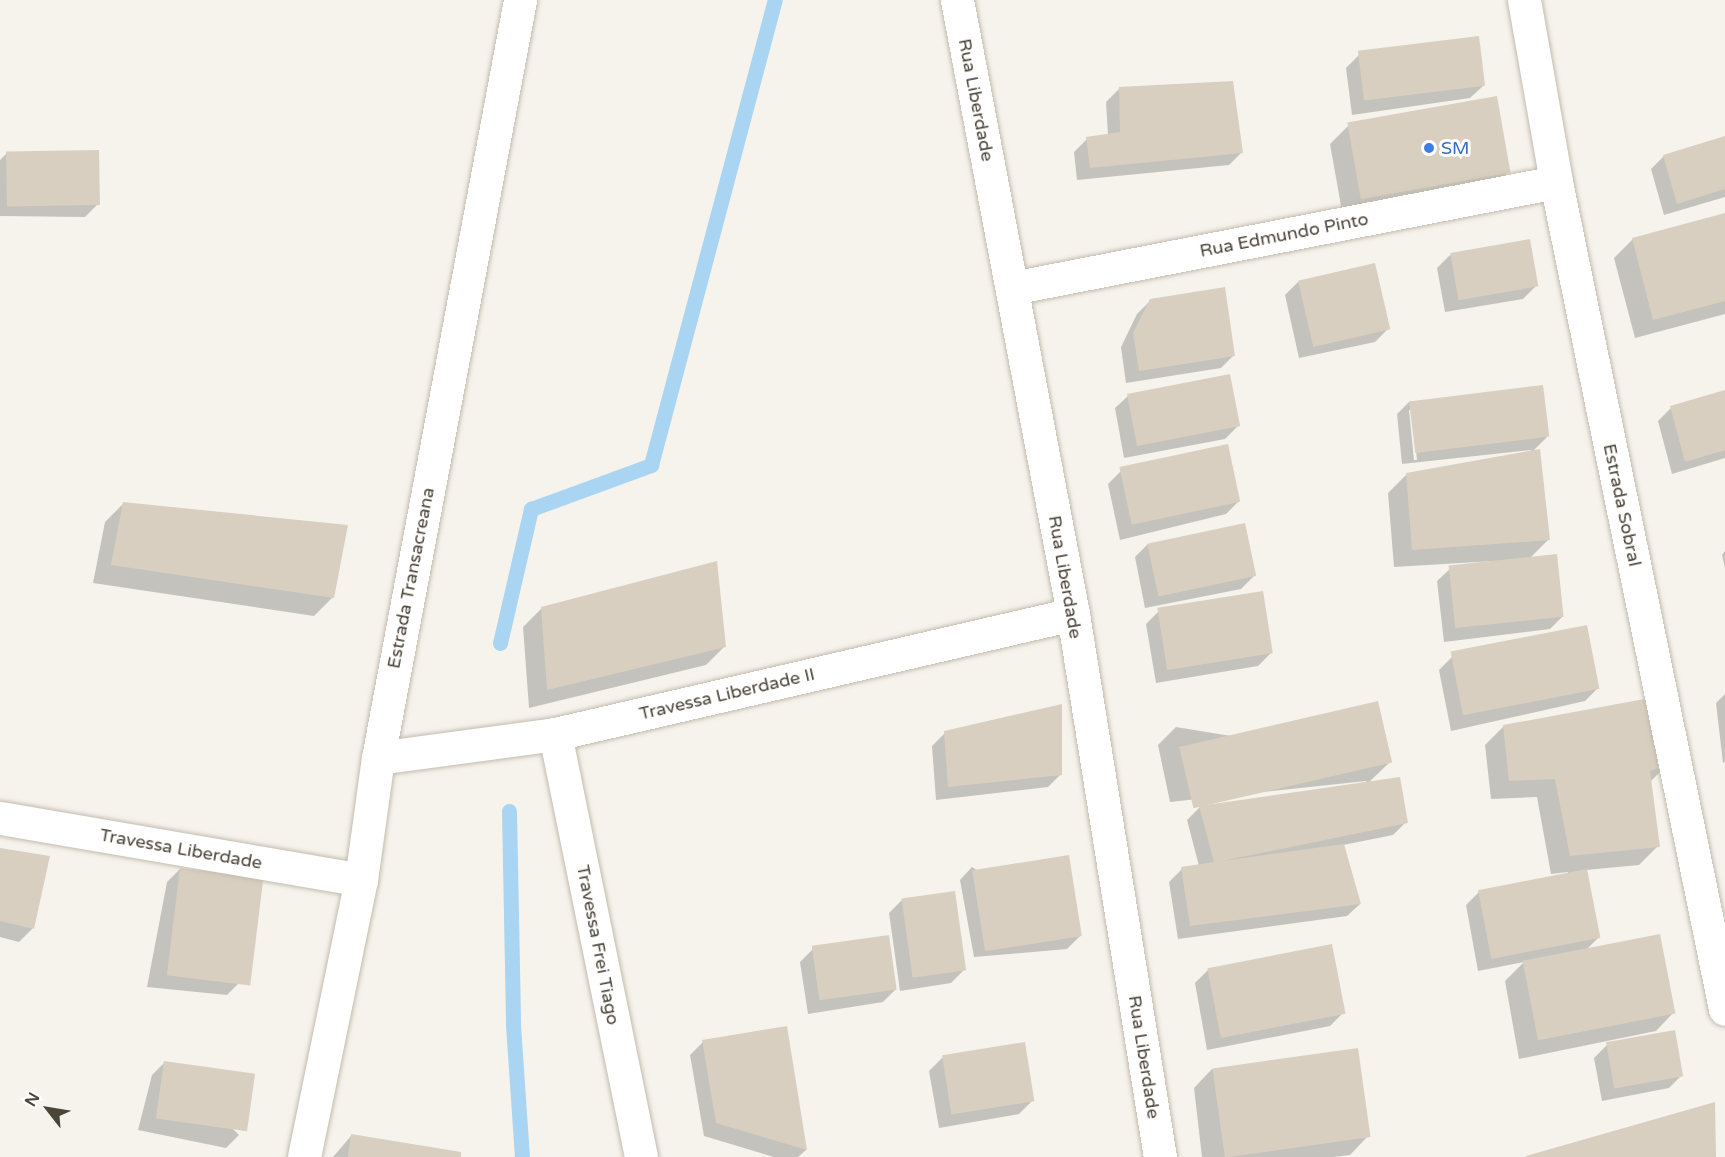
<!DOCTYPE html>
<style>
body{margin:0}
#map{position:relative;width:1725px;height:1157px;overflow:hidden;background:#f6f3ec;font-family:"Varela Round",sans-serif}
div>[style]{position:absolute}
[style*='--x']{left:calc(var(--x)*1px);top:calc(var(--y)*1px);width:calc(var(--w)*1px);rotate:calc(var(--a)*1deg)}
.shadow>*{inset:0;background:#0003}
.stream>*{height:15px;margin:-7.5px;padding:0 7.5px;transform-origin:7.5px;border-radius:7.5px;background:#a9d4f2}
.building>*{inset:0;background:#d8cfc1;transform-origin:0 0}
.roads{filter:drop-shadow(0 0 2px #c2bbae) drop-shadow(0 0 2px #c2bbae)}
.minor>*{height:33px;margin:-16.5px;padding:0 16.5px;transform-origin:16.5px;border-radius:16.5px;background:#fff}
.dots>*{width:16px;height:16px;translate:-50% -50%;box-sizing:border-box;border:3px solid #fff;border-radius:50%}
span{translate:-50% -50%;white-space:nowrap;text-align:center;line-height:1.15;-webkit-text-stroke:6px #fff;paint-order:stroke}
.street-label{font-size:18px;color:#4b4439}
.shop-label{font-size:18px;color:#366cbe}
.left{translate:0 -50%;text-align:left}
.north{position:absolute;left:18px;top:1079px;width:60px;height:60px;-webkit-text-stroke:4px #fff;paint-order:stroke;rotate:301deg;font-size:16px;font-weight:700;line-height:24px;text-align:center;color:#4b4439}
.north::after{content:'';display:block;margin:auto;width:21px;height:27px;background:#4b4439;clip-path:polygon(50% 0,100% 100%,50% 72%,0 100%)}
</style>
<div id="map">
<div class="shadow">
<i style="clip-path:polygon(1359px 55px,1483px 86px,1470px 98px,1352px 115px,1346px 68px)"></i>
<i style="clip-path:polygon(1119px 89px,1242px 152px,1229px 165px,1077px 180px,1074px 152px,1087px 139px,1108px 135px,1106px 102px)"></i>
<i style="clip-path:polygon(1349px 125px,1508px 172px,1489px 191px,1343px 217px,1330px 144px)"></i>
<i style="clip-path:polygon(1725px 137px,1725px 197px,1664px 215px,1651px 169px,1664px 156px)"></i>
<i style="clip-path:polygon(7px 153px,98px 204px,85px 217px,0 216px,0 160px)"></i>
<i style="clip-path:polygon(1725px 214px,1725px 314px,1635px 338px,1614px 258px,1633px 239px)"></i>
<i style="clip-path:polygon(1450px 255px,1536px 286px,1523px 299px,1445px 312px,1437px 268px)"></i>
<i style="clip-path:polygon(1298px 282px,1388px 329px,1375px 342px,1299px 358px,1285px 295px)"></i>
<i style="clip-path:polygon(1151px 300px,1234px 355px,1221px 368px,1126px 383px,1121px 347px,1137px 314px)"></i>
<i style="clip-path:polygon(1725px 392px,1725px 458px,1672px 474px,1658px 421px,1671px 408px)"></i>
<i style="clip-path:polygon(1128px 396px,1238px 426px,1225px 439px,1124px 458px,1115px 408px)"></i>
<i style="clip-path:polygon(evenodd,1410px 401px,1547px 437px,1532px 452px,1531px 450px,1402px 464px,1397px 414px,1410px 401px,1409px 410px,1412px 410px,1417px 460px,1414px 460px,1409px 410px)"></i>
<i style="clip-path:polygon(1121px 471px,1239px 501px,1226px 514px,1120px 540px,1108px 484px)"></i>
<i style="clip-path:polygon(1406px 475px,1548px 540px,1529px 559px,1563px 616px,1550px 629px,1444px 642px,1437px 581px,1450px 569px,1494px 563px,1494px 561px,1394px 567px,1388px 493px)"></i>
<i style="clip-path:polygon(124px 503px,333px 597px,314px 616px,93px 583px,105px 522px)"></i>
<i style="clip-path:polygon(1148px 544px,1254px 576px,1241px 589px,1145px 608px,1135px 557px)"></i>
<i style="clip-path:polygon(1725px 551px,1725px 568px,1722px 555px)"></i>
<i style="clip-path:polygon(542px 608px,724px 647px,706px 665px,529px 708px,523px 627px)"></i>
<i style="clip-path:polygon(1159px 611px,1271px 653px,1258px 666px,1156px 683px,1146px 624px)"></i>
<i style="clip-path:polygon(1452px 657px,1598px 688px,1585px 701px,1451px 731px,1439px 670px)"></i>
<i style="clip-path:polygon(1725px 694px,1725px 762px,1723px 763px,1716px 703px)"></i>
<i style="clip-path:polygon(1504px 726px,1668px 764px,1650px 782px,1658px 846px,1639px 865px,1586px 870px,1598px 938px,1586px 950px,1674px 1012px,1656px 1031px,1519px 1059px,1505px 981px,1524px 962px,1478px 971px,1466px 905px,1479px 892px,1568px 875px,1568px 872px,1551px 874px,1537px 797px,1491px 799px,1485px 745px)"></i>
<i style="clip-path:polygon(1176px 727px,1390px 762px,1368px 783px,1406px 822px,1393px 835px,1343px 845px,1360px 904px,1347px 916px,1178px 939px,1169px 882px,1182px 869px,1199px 866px,1187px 820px,1200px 807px,1366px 784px,1366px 781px,1170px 802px,1158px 745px)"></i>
<i style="clip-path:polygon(945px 733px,1061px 774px,1048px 787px,936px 800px,932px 746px)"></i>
<i style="clip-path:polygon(0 850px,48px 858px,32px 929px,19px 942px,0 937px)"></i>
<i style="clip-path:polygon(972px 867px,1080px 936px,1067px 949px,974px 957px,960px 880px)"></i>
<i style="clip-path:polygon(180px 869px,240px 982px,227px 995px,147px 987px,167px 882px)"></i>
<i style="clip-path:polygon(902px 900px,964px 970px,951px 983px,900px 991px,889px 913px)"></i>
<i style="clip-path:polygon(813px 949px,896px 989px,883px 1002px,808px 1014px,800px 962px)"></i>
<i style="clip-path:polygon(1208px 970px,1343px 1013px,1330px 1026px,1207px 1050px,1195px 983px)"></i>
<i style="clip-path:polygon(786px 1028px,806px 1150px,798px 1157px,774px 1157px,704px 1136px,690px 1055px,703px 1042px)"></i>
<i style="clip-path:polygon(1607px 1045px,1682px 1075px,1669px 1088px,1602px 1101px,1594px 1058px)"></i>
<i style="clip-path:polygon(942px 1058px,1032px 1101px,1019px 1114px,939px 1128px,929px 1071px)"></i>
<i style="clip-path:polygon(165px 1062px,239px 1135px,226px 1148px,138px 1130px,152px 1075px)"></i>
<i style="clip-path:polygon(1212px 1069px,1368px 1136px,1350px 1155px,1333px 1157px,1202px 1157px,1194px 1088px)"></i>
<i style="clip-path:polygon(351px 1136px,460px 1157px,333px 1157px)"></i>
</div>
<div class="stream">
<i style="--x:500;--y:643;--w:138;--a:-77"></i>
<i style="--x:531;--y:509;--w:128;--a:-20.1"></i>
<i style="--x:651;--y:465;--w:481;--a:-75.1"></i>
<i style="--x:509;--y:811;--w:214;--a:88.9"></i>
<i style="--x:513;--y:1025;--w:132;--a:86.1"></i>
</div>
<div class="building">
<i style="left:1479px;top:36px;width:50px;height:122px;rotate:83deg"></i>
<i style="clip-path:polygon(1233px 81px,1243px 153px,1090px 168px,1086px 137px,1120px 132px,1119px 87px)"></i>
<i style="left:1497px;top:96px;width:78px;height:152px;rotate:80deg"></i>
<i style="clip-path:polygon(1725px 136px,1725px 189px,1677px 204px,1663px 155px)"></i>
<i style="left:99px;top:150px;width:55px;height:93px;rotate:89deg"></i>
<i style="clip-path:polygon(1725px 213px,1725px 301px,1653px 320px,1632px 238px)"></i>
<i style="left:1530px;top:239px;width:48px;height:81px;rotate:80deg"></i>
<i style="left:1375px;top:263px;width:68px;height:79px;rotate:77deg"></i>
<i style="clip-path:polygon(1225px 287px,1235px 356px,1139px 371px,1133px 333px,1150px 299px)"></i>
<i style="left:1230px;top:374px;width:53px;height:105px;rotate:79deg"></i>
<i style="left:1543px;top:385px;width:52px;height:135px;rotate:83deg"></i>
<i style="clip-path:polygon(1725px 390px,1725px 450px,1685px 462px,1670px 406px)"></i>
<i style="left:1228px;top:444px;width:59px;height:111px;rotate:78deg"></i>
<i style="clip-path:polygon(1540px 449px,1550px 540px,1412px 550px,1406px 473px)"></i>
<i style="clip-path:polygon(123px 502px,348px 525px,334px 598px,111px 565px)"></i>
<i style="left:1245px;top:523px;width:54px;height:100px;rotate:78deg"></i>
<i style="left:1557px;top:554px;width:63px;height:109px;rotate:84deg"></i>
<i style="clip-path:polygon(717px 561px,726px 647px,547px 690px,541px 607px)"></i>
<i style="left:1263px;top:591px;width:63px;height:107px;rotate:81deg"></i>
<i style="left:1587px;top:625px;width:65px;height:139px;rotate:79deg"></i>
<i style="clip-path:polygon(1655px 697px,1669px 764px,1650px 771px,1660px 847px,1570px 856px,1555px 779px,1509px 781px,1503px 725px)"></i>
<i style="left:1378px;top:701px;width:63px;height:204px;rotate:77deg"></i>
<i style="clip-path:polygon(1062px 704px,1062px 775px,948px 787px,944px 731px)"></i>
<i style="clip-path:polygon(1400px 777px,1408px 823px,1222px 861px,1344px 844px,1361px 904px,1190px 926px,1181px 867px,1214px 862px,1199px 806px)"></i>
<i style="clip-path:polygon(0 848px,50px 856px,34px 929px,0 921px)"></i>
<i style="left:1069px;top:855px;width:82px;height:98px;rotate:81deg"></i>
<i style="left:180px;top:868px;width:84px;height:108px;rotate:7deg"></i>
<i style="left:1587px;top:869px;width:70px;height:111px;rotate:79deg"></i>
<i style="left:955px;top:891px;width:80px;height:54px;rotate:82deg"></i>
<i style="left:1660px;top:934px;width:81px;height:140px;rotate:79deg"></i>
<i style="left:889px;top:935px;width:55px;height:78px;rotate:82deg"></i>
<i style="left:1332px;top:944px;width:71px;height:127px;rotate:79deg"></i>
<i style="clip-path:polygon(787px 1026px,807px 1150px,716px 1123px,702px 1040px)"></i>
<i style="left:1675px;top:1030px;width:47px;height:70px;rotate:80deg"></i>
<i style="left:1025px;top:1042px;width:60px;height:84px;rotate:81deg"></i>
<i style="left:1358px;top:1048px;width:90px;height:147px;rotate:82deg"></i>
<i style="left:164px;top:1061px;width:92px;height:58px;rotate:8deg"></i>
<i style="clip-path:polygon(1715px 1102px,1716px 1157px,1526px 1157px,1526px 1156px)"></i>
<i style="clip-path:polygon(351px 1134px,461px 1152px,461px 1157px,348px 1157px)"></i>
</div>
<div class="roads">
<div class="minor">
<i style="--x:957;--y:0;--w:625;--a:79.3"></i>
<i style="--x:1073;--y:614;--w:550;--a:80.9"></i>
<i style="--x:1524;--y:0;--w:185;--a:80"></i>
<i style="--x:1556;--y:182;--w:844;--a:78.45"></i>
<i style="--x:1012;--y:288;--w:554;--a:-11.03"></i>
<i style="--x:555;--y:734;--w:432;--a:78.5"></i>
<i style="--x:378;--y:758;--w:179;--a:-7.7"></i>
<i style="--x:555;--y:734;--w:532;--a:-13.04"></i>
<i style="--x:0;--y:818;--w:366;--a:9.7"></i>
<i style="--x:304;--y:1157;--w:283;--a:-78.4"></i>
<i style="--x:361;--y:880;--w:123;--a:-82.1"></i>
<i style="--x:378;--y:758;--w:771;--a:-79.39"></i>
</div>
</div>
<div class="dots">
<i style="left:1429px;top:148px;background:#3f7fe0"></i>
</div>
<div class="street-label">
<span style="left:976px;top:100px;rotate:79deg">Rua Liberdade</span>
<span style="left:1284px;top:235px;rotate:-11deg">Rua Edmundo Pinto</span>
<span style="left:1622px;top:505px;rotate:78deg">Estrada Sobral</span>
<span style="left:1065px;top:577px;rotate:80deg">Rua Liberdade</span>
<span style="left:411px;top:578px;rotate:-79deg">Estrada Transacreana</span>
<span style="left:727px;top:694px;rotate:-13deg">Travessa Liberdade II</span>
<span style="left:181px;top:849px;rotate:10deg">Travessa Liberdade</span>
<span style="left:598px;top:945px;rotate:79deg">Travessa Frei Tiago</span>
<span style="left:1144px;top:1057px;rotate:81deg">Rua Liberdade</span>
</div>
<div class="shop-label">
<span class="left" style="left:1441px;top:148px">SM</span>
</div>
<div class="north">N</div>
</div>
